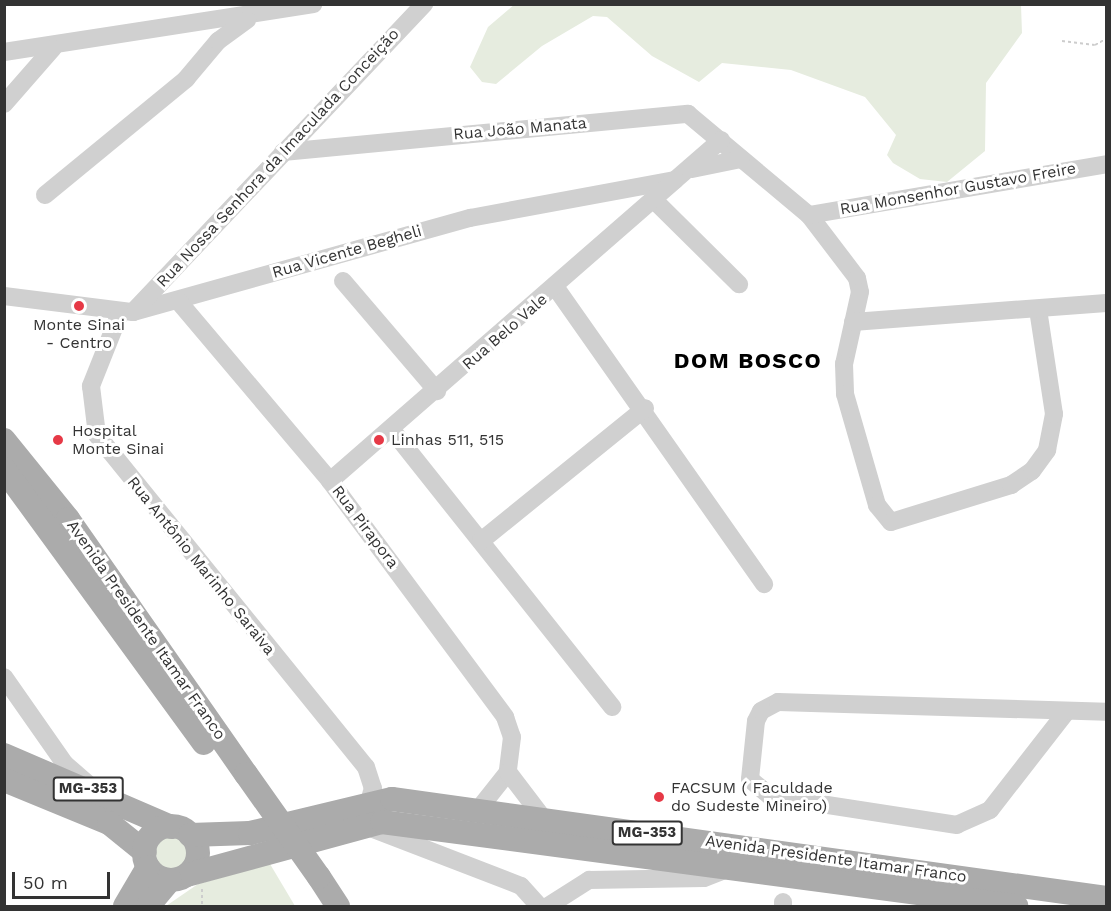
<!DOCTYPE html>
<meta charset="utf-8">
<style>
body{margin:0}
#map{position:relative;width:1111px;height:911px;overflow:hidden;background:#fff;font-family:"Work Sans",sans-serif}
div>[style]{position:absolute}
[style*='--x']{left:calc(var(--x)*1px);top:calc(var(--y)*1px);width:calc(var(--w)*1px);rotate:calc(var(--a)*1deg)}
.green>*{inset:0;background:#e6ecdf}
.round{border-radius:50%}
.path>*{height:2px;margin-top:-1px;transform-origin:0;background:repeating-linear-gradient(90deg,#cdcdcd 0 3px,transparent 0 6px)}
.minor>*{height:18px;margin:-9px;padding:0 9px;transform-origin:9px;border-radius:9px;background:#d0d0d0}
.major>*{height:24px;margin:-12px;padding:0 12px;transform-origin:12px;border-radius:12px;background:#ababab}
.major>.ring{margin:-12px;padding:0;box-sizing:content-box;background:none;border:24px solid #ababab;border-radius:50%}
.major-bridge>*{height:24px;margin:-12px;padding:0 12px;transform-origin:12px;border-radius:12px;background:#ababab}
.dots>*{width:16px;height:16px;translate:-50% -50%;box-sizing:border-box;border:3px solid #fff;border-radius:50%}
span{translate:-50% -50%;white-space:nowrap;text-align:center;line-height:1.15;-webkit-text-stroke:6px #fff;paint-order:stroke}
.shield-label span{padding:2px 4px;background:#fff;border:2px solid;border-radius:4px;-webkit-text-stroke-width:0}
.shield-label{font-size:15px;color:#333;font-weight:700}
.street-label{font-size:16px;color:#333}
.poi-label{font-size:16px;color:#333}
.left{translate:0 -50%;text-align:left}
.district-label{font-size:22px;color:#000;font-weight:700;letter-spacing:1.5px}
.frame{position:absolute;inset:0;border:6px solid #333;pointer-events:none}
.scale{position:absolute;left:12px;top:872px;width:98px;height:27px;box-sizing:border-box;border:3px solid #333;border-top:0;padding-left:8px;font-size:18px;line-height:21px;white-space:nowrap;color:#333;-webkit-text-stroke:4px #fff;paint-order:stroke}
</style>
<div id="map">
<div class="green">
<i style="clip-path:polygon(515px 4px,1021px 5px,1022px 33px,986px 83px,985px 151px,947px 182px,920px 179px,893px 163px,887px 155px,896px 135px,865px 97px,791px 70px,722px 63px,699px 82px,652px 56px,607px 17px,593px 16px,542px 46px,496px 84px,482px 82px,470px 67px,488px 27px)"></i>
<i class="round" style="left:156px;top:835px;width:36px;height:36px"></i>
<i style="clip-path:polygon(270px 864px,295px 906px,166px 906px,198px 884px)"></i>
</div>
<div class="path">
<i style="--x:1062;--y:41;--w:33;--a:7"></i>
<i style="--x:1095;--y:45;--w:13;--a:-29"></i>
<i style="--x:202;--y:889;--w:17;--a:90"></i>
</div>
<div class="minor">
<i style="--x:4;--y:52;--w:313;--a:-8.8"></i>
<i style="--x:4;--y:104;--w:74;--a:-48.8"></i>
<i style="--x:283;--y:152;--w:407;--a:-5.4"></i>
<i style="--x:688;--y:114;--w:158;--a:39.9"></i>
<i style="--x:809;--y:215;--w:79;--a:52.7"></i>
<i style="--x:857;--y:278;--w:14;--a:78"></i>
<i style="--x:860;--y:292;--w:74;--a:102.5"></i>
<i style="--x:844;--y:364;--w:30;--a:88"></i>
<i style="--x:845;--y:394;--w:116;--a:73.9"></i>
<i style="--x:877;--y:505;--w:22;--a:51"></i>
<i style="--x:891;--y:522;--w:126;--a:-17.1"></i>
<i style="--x:1011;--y:485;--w:25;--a:-34"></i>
<i style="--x:1032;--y:471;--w:26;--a:-54"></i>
<i style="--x:1047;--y:450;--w:37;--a:-79"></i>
<i style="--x:1054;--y:414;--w:105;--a:-98.7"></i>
<i style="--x:692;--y:169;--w:50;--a:-11.5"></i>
<i style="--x:45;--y:195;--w:183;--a:-39.4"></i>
<i style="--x:186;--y:79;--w:50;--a:-49.9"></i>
<i style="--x:218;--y:41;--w:36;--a:-36"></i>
<i style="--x:656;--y:202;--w:117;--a:44.7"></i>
<i style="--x:809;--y:215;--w:301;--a:-9.7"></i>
<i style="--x:343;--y:281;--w:145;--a:49.5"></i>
<i style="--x:556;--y:288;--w:362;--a:54.9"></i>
<i style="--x:4;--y:296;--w:130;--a:7.1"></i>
<i style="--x:133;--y:312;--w:350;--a:-15.6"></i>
<i style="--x:470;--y:218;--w:208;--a:-10.5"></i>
<i style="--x:675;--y:180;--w:61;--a:-41"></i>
<i style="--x:179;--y:302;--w:234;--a:49.8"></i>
<i style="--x:330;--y:481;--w:294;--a:53.4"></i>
<i style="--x:505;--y:717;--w:21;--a:71"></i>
<i style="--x:512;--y:737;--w:35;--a:97"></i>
<i style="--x:508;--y:772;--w:48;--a:128.3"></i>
<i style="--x:133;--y:312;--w:424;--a:-46.6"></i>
<i style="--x:120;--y:313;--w:79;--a:111.7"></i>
<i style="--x:91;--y:386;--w:49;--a:83"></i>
<i style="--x:97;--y:435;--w:427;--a:51"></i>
<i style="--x:366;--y:767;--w:22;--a:72"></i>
<i style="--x:373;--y:788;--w:15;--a:106"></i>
<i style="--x:853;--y:322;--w:254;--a:-4.3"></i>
<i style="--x:392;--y:430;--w:354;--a:51.5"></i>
<i style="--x:330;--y:481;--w:458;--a:-41.1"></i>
<i style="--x:481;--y:541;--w:211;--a:-39"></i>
<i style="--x:4;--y:677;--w:106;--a:55"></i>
<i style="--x:65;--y:764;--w:37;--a:41"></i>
<i style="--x:1067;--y:711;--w:125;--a:127.9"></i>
<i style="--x:990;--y:810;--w:36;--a:156"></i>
<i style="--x:957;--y:825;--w:189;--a:-171.2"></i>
<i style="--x:770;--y:796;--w:26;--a:-140"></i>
<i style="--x:750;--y:779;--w:58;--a:-84.1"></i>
<i style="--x:756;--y:721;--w:11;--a:-63"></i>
<i style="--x:761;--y:711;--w:19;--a:-28"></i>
<i style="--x:778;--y:702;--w:328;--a:1.7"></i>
<i style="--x:508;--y:772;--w:58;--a:52.7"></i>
<i style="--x:363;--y:825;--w:169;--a:21.1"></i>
<i style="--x:521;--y:886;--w:27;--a:48"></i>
<i style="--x:548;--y:906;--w:49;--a:-32.4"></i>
<i style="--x:589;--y:880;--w:115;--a:-1"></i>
<i style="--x:704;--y:878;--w:26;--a:-21"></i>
<i style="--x:783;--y:906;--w:4;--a:-90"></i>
</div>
<div class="major">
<i style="--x:4;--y:440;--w:102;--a:51"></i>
<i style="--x:68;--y:519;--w:311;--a:55.1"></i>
<i style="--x:4;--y:469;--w:339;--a:53.9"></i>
<i style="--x:4;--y:755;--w:182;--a:23.3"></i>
<i style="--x:4;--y:780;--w:113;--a:22.3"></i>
<i style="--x:109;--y:823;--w:46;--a:38.9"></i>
<i class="ring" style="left:144px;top:826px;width:30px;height:30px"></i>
<i style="--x:190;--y:835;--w:60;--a:-1.9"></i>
<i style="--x:250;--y:833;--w:146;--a:-13.5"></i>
<i style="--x:392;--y:799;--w:721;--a:7.89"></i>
<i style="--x:187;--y:875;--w:202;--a:-15.2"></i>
<i style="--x:382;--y:822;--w:640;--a:7.55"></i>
<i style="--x:319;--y:877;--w:35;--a:57"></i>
<i style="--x:125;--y:906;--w:45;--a:-59.5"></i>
<i style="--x:148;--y:906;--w:34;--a:-50"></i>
</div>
<div class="major-bridge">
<i style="--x:246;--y:774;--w:126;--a:54.7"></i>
</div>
<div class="dots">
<i style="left:79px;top:306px;background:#e63946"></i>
<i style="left:58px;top:440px;background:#e63946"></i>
<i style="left:379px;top:440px;background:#e63946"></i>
<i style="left:659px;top:797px;background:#e63946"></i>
</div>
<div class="shield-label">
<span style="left:88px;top:789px">MG-353</span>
<span style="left:647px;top:833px">MG-353</span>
</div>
<div class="street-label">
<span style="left:520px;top:129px;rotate:-5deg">Rua João Manata</span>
<span style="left:278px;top:158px;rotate:-47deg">Rua Nossa Senhora da Imaculada Conceição</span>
<span style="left:958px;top:189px;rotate:-10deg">Rua Monsenhor Gustavo Freire</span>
<span style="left:347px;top:252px;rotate:-16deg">Rua Vicente Begheli</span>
<span style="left:505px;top:332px;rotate:-41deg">Rua Belo Vale</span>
<span style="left:365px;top:527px;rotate:53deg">Rua Pirapora</span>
<span style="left:201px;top:566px;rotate:51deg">Rua Antônio Marinho Saraiva</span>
<span style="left:146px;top:630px;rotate:55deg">Avenida Presidente Itamar Franco</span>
<span style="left:836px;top:859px;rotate:8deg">Avenida Presidente Itamar Franco</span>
</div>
<div class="poi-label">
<span style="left:79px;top:334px">Monte Sinai<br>- Centro</span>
<span class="left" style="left:72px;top:440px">Hospital<br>Monte Sinai</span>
<span class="left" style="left:391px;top:440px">Linhas 511, 515</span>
<span class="left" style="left:671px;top:797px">FACSUM ( Faculdade<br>do Sudeste Mineiro)</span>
</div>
<div class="district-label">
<span style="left:748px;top:361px">DOM BOSCO</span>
</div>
<div class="frame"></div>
<div class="scale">50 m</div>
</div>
